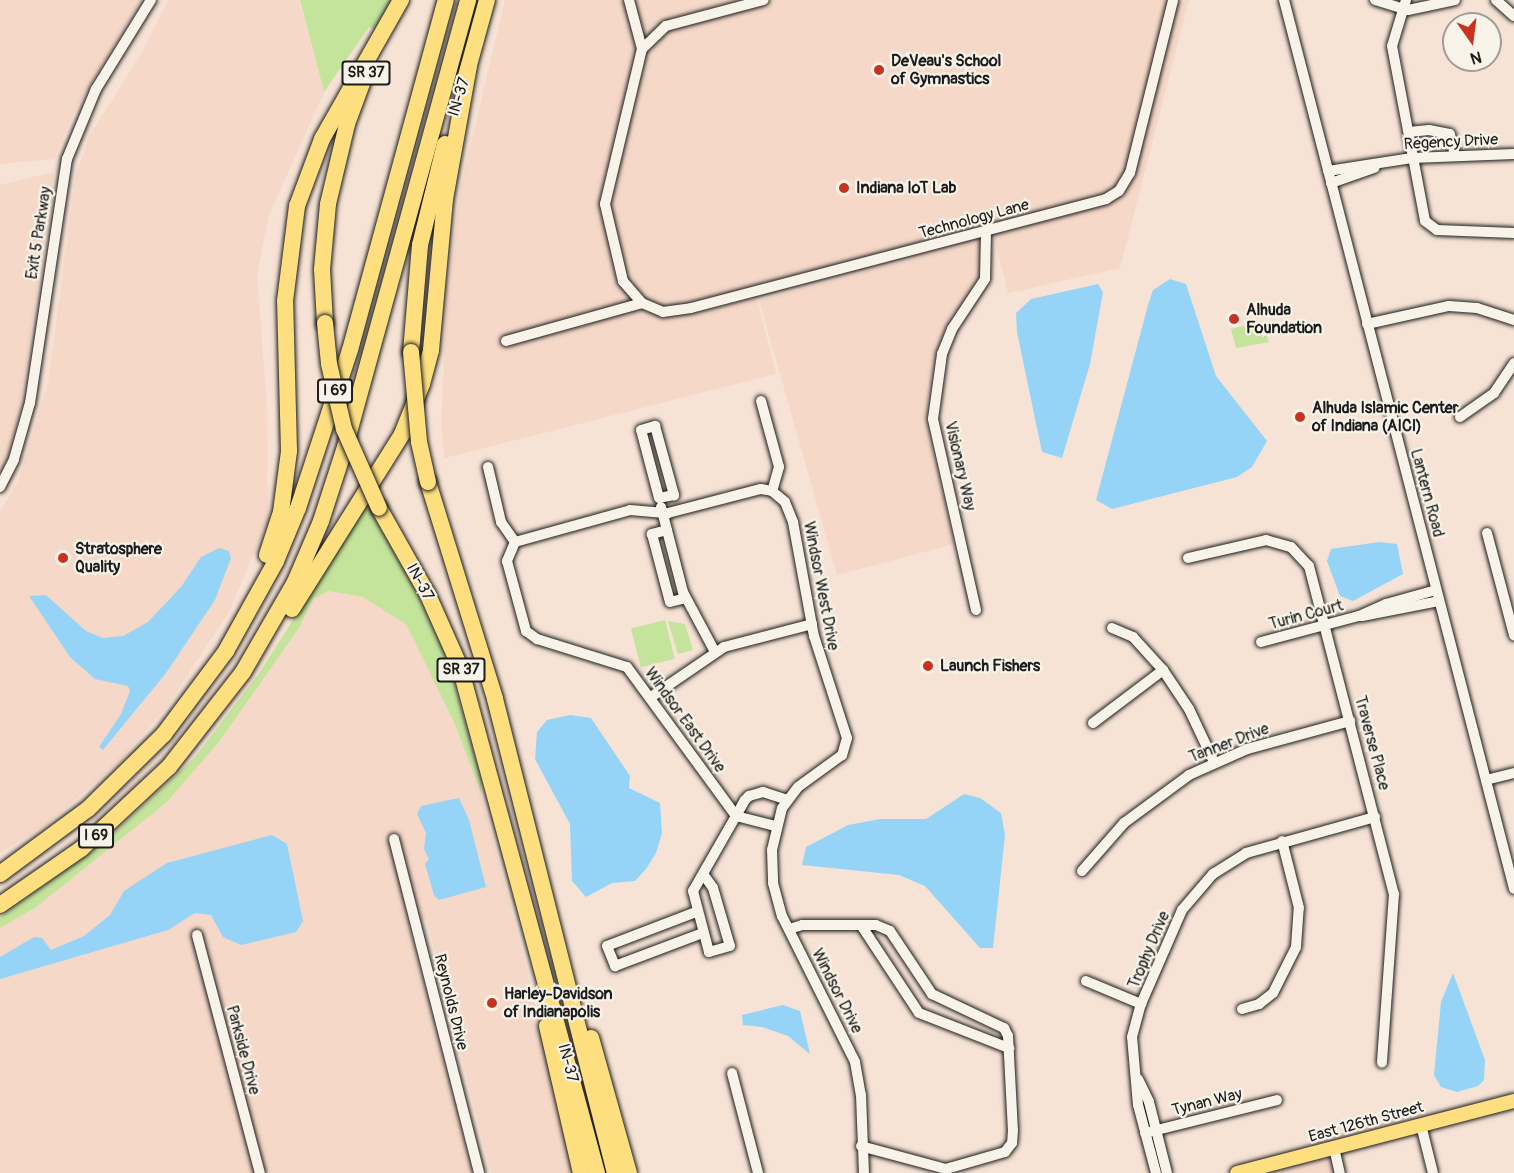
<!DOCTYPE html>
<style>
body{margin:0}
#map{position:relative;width:1514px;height:1173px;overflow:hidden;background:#f6e3d5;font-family:Pangolin,sans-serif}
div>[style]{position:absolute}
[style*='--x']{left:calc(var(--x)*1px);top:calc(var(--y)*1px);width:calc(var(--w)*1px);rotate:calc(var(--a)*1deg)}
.built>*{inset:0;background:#f5d8c8}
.green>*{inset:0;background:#c4e39b;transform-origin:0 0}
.water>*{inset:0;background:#95d4f6}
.roads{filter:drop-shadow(0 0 2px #1c1c1c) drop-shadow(0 0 2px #1c1c1c)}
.minor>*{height:10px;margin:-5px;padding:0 5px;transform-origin:5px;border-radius:5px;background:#f7f3e8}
.major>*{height:14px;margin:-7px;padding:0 7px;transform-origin:7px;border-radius:7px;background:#fedf80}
.highway>*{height:16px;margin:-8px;padding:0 8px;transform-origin:8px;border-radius:8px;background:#fedf80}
.bridges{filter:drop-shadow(0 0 2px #1c1c1c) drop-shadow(0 0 2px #1c1c1c)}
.highway-bridge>*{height:16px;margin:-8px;padding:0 8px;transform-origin:8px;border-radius:8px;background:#fedf80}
.dots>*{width:16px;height:16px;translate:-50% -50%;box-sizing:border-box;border:3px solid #f7f3e8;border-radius:50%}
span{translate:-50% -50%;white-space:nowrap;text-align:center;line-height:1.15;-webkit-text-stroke:4.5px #f7f3e8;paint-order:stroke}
.shield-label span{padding:2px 4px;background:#f7f3e8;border:2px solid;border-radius:4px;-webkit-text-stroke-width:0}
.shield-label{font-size:15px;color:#1c1c1c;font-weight:700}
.poi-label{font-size:16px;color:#1c1c1c;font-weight:700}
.left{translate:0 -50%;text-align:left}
.street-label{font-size:16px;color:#1c1c1c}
.north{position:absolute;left:1442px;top:12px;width:60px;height:60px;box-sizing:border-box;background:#f7f3e8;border:2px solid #9f9d96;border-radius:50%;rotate:166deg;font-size:16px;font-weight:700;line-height:24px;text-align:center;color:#1c1c1c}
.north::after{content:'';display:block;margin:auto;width:21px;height:27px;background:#c8321e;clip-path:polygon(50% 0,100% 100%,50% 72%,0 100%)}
</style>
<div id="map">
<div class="built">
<i style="clip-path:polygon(0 0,141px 0,75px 110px,54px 159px,0 164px)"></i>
<i style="clip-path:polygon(168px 0,299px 0,324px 92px,269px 215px,257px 274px,267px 406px,268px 520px,229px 612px,166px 708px,116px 764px,47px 824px,0 853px,0 512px,18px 482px,48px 383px,76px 174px,91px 133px,140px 56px)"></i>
<i style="clip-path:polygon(505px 0,1189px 0,1120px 268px,1008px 293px,994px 236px,757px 298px,776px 374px,445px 458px,441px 426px,447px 287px,461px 185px)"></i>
<i style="clip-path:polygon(54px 172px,19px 414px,10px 452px,0 473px,0 185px)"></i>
<i style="clip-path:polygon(981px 241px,983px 275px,955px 312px,937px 348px,928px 396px,927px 427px,954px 544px,837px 575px,759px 300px)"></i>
<i style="clip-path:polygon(329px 591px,363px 597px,406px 623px,454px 722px,481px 793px,579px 1173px,491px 1173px,427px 919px,408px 923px,473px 1173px,0 1173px,0 928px,35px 908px,167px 802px,219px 742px,299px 628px,313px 599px)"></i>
<i style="clip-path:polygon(1344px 1155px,1346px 1173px,1274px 1173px)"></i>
</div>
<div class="green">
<i style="clip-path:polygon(300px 0,392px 0,375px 29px,369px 27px,324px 92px)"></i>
<i style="clip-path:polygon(1261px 321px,1269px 342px,1236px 348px,1231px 329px)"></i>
<i style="clip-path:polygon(366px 504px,405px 569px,447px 658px,481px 779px,481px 793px,454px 722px,406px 624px,363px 597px,329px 591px,313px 599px,299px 628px,219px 742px,167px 802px,35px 908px,0 928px,0 917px,102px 844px,195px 757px,260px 672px)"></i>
<i style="left:665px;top:620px;width:40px;height:35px;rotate:76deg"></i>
<i style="clip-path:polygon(668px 621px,685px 624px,693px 650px,678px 654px)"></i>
</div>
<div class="water">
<i style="clip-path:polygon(1170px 279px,1186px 284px,1216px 376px,1267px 441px,1252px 467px,1237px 477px,1112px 509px,1096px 500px,1148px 305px,1153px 290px)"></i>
<i style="clip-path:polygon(1098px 284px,1103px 292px,1090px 364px,1062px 458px,1042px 452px,1017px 332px,1016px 313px,1031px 299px)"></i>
<i style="clip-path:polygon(1379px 542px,1397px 544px,1403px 574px,1353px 601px,1340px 596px,1327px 561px,1331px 549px)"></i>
<i style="clip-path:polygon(219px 548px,229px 551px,231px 558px,215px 600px,166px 673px,103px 750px,99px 747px,121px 714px,130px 691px,128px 686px,95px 679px,70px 657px,29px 596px,46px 595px,86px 631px,103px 638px,123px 636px,148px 622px,181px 587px,201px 557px)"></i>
<i style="clip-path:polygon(570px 715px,591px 718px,630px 776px,629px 788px,660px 803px,662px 833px,656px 853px,646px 869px,635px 881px,612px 883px,586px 897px,572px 881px,570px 824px,535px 759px,537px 732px,547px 720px)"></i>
<i style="clip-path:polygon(964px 794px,980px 798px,1001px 813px,1005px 835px,993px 948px,980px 948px,925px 886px,899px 875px,802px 865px,806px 847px,848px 825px,880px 819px,926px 819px)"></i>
<i style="clip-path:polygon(459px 798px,469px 820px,486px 887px,439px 900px,434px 895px,425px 864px,429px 859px,424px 849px,426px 833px,417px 814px,421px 806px)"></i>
<i style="clip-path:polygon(272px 835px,287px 844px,303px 921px,296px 932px,241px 945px,223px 937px,211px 915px,195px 913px,168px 930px,0 979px,0 957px,34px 937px,42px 938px,51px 950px,84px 936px,110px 915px,124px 891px,167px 863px)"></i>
<i style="clip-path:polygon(1453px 973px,1485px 1060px,1484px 1080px,1478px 1086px,1457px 1092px,1441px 1087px,1434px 1075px,1441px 1002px)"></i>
<i style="clip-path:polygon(783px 1005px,800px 1011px,810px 1054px,788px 1036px,762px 1027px,743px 1025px,742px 1015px)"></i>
</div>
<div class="roads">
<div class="minor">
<i style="--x:629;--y:0;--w:51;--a:75.1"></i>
<i style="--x:1284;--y:0;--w:918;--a:75.49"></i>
<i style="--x:1375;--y:0;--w:34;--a:17"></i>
<i style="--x:1408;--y:10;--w:48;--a:-12"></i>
<i style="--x:1406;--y:0;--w:48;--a:106.9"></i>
<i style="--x:1392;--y:46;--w:178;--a:79.3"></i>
<i style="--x:1425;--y:221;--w:15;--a:37"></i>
<i style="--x:1437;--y:230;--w:77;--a:2.2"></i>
<i style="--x:1496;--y:0;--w:24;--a:42"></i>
<i style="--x:1409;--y:132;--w:20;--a:-6"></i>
<i style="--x:1429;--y:130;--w:21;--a:11"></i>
<i style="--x:1450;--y:134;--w:22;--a:77"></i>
<i style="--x:1328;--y:171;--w:85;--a:-8.8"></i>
<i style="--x:1412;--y:158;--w:102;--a:-2.2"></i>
<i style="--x:1331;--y:183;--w:46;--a:-19.2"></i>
<i style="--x:642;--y:303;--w:29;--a:-131"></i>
<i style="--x:623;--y:281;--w:79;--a:-103.2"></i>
<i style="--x:605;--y:204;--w:159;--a:-76.6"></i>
<i style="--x:642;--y:49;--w:33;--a:-44"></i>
<i style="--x:666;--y:26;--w:101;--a:-14.9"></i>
<i style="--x:1367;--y:324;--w:84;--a:-12.4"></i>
<i style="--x:1449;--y:306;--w:28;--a:4"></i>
<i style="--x:1477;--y:308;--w:39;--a:18"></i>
<i style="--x:506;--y:341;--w:141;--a:-15.6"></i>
<i style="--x:642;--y:303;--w:23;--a:23"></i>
<i style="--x:663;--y:312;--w:28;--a:-8"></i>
<i style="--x:691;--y:308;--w:429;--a:-14.7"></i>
<i style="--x:1106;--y:199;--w:15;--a:-32"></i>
<i style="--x:1119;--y:191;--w:21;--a:-59"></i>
<i style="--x:1130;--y:173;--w:178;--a:-76"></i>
<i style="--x:761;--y:401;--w:68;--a:74.7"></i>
<i style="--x:779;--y:467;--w:25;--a:106"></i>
<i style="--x:772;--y:491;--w:17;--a:40"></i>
<i style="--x:785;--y:502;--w:22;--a:68"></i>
<i style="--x:793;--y:522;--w:116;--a:79.6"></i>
<i style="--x:814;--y:636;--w:107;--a:72.1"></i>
<i style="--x:847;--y:738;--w:18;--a:106"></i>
<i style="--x:842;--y:755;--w:54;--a:144"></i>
<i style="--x:798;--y:787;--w:26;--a:127"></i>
<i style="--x:782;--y:808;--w:43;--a:103.4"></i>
<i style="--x:772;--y:850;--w:33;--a:88"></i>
<i style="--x:773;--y:883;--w:34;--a:75"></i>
<i style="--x:782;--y:916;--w:163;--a:63.4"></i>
<i style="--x:855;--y:1062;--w:34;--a:80"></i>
<i style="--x:861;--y:1095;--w:78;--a:87.8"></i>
<i style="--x:1460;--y:417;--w:42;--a:-35.2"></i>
<i style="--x:1494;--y:393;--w:36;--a:-56"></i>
<i style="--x:655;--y:426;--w:72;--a:74.6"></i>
<i style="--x:674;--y:495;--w:15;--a:169"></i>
<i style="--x:659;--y:498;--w:70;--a:-104.8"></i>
<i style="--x:641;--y:430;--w:15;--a:-16"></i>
<i style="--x:488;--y:467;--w:57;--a:76.7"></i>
<i style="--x:501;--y:522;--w:24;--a:55"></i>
<i style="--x:515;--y:542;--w:21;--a:113"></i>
<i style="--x:507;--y:561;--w:73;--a:74.8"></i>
<i style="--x:526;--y:631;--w:14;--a:36"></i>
<i style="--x:537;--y:639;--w:94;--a:17.3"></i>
<i style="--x:627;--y:667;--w:185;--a:53.8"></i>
<i style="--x:736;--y:816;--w:40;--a:14.4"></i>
<i style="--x:0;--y:487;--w:31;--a:-63"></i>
<i style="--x:14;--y:459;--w:58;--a:-74.1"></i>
<i style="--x:30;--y:403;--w:247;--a:-81.4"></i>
<i style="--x:67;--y:159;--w:76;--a:-67.5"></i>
<i style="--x:96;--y:89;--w:105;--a:-58.3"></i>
<i style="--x:661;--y:507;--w:88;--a:75.5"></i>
<i style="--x:683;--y:592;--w:68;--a:61.9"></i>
<i style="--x:667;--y:530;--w:16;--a:165"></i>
<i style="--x:652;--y:534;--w:70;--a:75.2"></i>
<i style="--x:670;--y:602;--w:16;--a:-14"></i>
<i style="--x:1487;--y:533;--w:106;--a:75.2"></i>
<i style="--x:515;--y:542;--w:119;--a:-15.5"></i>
<i style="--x:630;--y:510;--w:38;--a:5"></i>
<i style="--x:668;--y:513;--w:96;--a:-14.5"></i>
<i style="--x:761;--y:489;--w:11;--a:10"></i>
<i style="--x:1188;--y:558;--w:80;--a:-13"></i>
<i style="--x:1266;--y:540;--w:26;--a:16"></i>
<i style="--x:1291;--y:547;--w:26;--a:47"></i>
<i style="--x:1309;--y:566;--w:339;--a:75.5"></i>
<i style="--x:1394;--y:894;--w:169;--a:94.1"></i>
<i style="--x:976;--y:610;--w:196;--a:-102.7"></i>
<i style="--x:933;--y:419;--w:66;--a:-82.1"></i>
<i style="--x:942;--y:354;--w:27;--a:-68"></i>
<i style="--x:952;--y:329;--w:60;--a:-56.6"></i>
<i style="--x:985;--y:279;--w:47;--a:-88.8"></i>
<i style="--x:1362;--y:616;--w:78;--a:-11"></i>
<i style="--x:1112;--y:628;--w:23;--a:23"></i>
<i style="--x:1133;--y:637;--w:45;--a:47.7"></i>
<i style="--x:1163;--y:670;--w:47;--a:56.3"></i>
<i style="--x:1189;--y:709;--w:59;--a:64.7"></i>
<i style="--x:1261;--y:642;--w:101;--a:-14.9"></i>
<i style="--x:1359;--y:616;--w:30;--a:-24"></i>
<i style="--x:1386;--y:604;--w:52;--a:-15.6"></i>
<i style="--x:651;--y:697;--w:88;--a:-34.4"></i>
<i style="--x:724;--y:647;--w:91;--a:-14.6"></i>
<i style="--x:1093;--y:723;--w:88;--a:-37.1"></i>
<i style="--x:1486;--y:780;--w:29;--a:-14"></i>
<i style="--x:394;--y:839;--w:345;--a:75.7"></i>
<i style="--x:1082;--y:871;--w:64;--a:-48.8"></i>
<i style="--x:1124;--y:823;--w:81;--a:-36.4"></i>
<i style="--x:1189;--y:775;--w:64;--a:-24.1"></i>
<i style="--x:1247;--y:749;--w:107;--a:-15.2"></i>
<i style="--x:703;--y:874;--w:17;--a:54"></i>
<i style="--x:713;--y:888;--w:60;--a:73.7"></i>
<i style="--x:730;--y:946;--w:22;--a:164"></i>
<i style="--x:709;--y:952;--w:63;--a:-104.7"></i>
<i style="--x:693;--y:891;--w:86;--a:-60.2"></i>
<i style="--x:736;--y:816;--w:18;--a:-61"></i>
<i style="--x:745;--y:800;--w:6;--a:-45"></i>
<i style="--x:749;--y:796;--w:15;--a:-16"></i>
<i style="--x:763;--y:792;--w:25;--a:18"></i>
<i style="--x:696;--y:912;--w:95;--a:159.1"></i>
<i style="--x:607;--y:946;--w:22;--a:68"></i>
<i style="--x:615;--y:966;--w:94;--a:-20.6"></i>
<i style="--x:861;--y:925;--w:15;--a:0"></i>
<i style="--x:876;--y:925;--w:15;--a:23"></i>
<i style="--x:890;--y:931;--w:76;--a:56.3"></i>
<i style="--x:932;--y:994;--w:80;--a:25.3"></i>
<i style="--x:1004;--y:1028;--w:9;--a:63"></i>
<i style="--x:1008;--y:1036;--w:94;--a:87"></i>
<i style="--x:1013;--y:1130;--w:13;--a:94"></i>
<i style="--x:1012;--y:1143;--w:11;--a:128"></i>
<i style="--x:1005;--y:1152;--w:61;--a:163.9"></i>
<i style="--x:946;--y:1169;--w:88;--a:-164.9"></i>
<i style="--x:789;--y:929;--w:14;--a:-17"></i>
<i style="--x:802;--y:925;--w:59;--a:0"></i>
<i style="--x:861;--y:925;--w:105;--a:56.6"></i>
<i style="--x:919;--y:1013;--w:97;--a:21.3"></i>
<i style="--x:197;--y:935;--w:246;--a:75.2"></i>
<i style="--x:1086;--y:981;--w:60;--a:22.7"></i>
<i style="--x:1242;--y:1009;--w:18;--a:-16"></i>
<i style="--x:1259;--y:1004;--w:18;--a:-38"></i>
<i style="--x:1273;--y:993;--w:51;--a:-63.4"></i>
<i style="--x:1296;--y:947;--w:39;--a:-86"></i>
<i style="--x:1299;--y:908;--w:69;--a:-104.2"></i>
<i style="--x:732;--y:1073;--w:103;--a:75.4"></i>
<i style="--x:1138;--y:1079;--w:25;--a:64"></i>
<i style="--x:1149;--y:1102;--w:73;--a:75.8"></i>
<i style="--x:1421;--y:1125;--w:49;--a:76"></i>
<i style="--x:1145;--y:1133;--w:136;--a:-14"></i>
<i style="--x:1334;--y:1148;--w:26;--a:77"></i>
<i style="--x:1156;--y:1173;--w:70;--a:-104.8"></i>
<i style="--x:1138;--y:1105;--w:68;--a:-95"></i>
<i style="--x:1132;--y:1037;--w:34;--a:-75"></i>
<i style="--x:1141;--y:1004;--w:103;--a:-66.4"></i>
<i style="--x:1182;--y:910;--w:48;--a:-49.3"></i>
<i style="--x:1213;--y:874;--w:39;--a:-32"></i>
<i style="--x:1246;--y:853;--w:134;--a:-15.6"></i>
</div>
<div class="major">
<i style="--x:1237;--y:1173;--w:286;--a:-14.6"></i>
</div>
<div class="highway">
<i style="--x:466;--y:76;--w:79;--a:-74.6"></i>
<i style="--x:325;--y:323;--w:54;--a:-93.2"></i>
<i style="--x:322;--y:269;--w:65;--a:-84.7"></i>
<i style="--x:328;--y:204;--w:82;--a:-76.6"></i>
<i style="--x:347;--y:124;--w:49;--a:-69.7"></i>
<i style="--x:411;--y:352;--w:107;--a:-85.2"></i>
<i style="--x:420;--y:245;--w:104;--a:-76.1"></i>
<i style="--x:428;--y:482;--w:227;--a:72.8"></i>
<i style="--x:495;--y:699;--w:489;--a:75.8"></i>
<i style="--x:379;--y:508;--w:100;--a:60.6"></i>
<i style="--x:428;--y:595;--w:79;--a:66"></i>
<i style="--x:460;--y:667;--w:524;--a:74.85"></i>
<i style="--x:267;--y:555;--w:45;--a:-72"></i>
<i style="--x:281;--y:512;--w:62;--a:-82.5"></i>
<i style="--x:289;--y:451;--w:150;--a:-91.5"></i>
<i style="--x:285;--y:301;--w:96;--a:-82.8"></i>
<i style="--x:297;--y:206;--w:72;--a:-69.5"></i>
<i style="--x:322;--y:139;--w:160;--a:-60.4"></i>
<i style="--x:292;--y:609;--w:207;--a:-57.8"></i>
<i style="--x:402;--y:434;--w:54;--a:-68.2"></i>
<i style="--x:422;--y:384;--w:35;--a:-75"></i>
<i style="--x:431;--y:350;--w:152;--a:-84.7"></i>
<i style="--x:445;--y:199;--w:135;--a:-79.8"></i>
<i style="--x:0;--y:874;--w:109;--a:-36.5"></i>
<i style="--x:88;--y:809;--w:107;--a:-44.6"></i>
<i style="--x:164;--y:734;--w:104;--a:-53.2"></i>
<i style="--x:226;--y:651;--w:103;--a:-60.9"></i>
<i style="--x:276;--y:561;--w:57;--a:-67.5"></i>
<i style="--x:298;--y:508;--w:166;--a:-71.8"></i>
<i style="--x:350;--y:350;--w:363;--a:-74.7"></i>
<i style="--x:0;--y:905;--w:98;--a:-34.7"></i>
<i style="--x:81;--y:849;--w:120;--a:-43"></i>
<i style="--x:169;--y:767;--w:120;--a:-52.1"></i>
<i style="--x:243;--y:672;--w:104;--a:-60"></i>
<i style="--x:295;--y:582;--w:66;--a:-66.9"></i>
<i style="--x:321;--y:521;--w:78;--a:-72"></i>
<i style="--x:345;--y:447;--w:464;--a:-74.6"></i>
<i style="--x:547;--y:1026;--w:151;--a:77"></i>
<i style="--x:591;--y:1038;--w:140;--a:74.3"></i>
</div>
</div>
<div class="bridges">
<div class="highway-bridge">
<i style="--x:325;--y:323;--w:41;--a:84.4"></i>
<i style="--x:329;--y:364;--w:67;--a:77"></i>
<i style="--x:344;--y:429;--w:86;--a:66.1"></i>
<i style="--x:411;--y:352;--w:90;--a:84.9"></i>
<i style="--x:419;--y:442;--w:41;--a:77.3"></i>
</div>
</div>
<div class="dots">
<i style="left:879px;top:70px;background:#c8321e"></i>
<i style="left:844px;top:188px;background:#c8321e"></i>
<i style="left:1234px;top:319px;background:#c8321e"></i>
<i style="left:1300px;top:417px;background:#c8321e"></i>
<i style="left:63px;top:558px;background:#c8321e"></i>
<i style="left:928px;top:666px;background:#c8321e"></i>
<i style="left:492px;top:1003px;background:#c8321e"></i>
</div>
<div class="shield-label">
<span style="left:366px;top:73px">SR 37</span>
<span style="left:335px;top:391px">I 69</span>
<span style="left:461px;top:670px">SR 37</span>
<span style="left:96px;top:836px">I 69</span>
</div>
<div class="poi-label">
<span class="left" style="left:891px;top:70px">DeVeau's School<br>of Gymnastics</span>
<span class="left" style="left:856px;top:188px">Indiana IoT Lab</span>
<span class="left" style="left:1246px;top:319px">Alhuda<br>Foundation</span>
<span class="left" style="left:1312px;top:417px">Alhuda Islamic Center<br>of Indiana (AICI)</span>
<span class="left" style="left:75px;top:558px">Stratosphere<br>Quality</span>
<span class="left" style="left:940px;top:666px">Launch Fishers</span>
<span class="left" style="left:504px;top:1003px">Harley-Davidson<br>of Indianapolis</span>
</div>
<div class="street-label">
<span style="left:459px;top:97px;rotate:-73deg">IN-37</span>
<span style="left:1451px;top:142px;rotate:-3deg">Regency Drive</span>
<span style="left:974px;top:219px;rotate:-15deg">Technology Lane</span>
<span style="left:39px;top:233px;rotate:-81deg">Exit 5 Parkway</span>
<span style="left:960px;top:466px;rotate:77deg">Visionary Way</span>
<span style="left:1427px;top:493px;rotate:75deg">Lantern Road</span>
<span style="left:420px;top:582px;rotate:61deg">IN-37</span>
<span style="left:821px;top:586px;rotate:79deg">Windsor West Drive</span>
<span style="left:1306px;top:615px;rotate:-15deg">Turin Court</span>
<span style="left:685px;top:720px;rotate:54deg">Windsor East Drive</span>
<span style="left:1229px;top:743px;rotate:-21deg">Tanner Drive</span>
<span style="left:1372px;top:743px;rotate:75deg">Traverse Place</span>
<span style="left:1149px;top:950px;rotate:-67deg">Trophy Drive</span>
<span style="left:837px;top:991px;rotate:63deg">Windsor Drive</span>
<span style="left:451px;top:1002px;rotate:76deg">Reynolds Drive</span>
<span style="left:243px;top:1050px;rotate:75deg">Parkside Drive</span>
<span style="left:568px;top:1063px;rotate:75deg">IN-37</span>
<span style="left:1207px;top:1102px;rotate:-14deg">Tynan Way</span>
<span style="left:1366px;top:1122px;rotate:-15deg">East 126th Street</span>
</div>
<div class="north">N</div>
</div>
